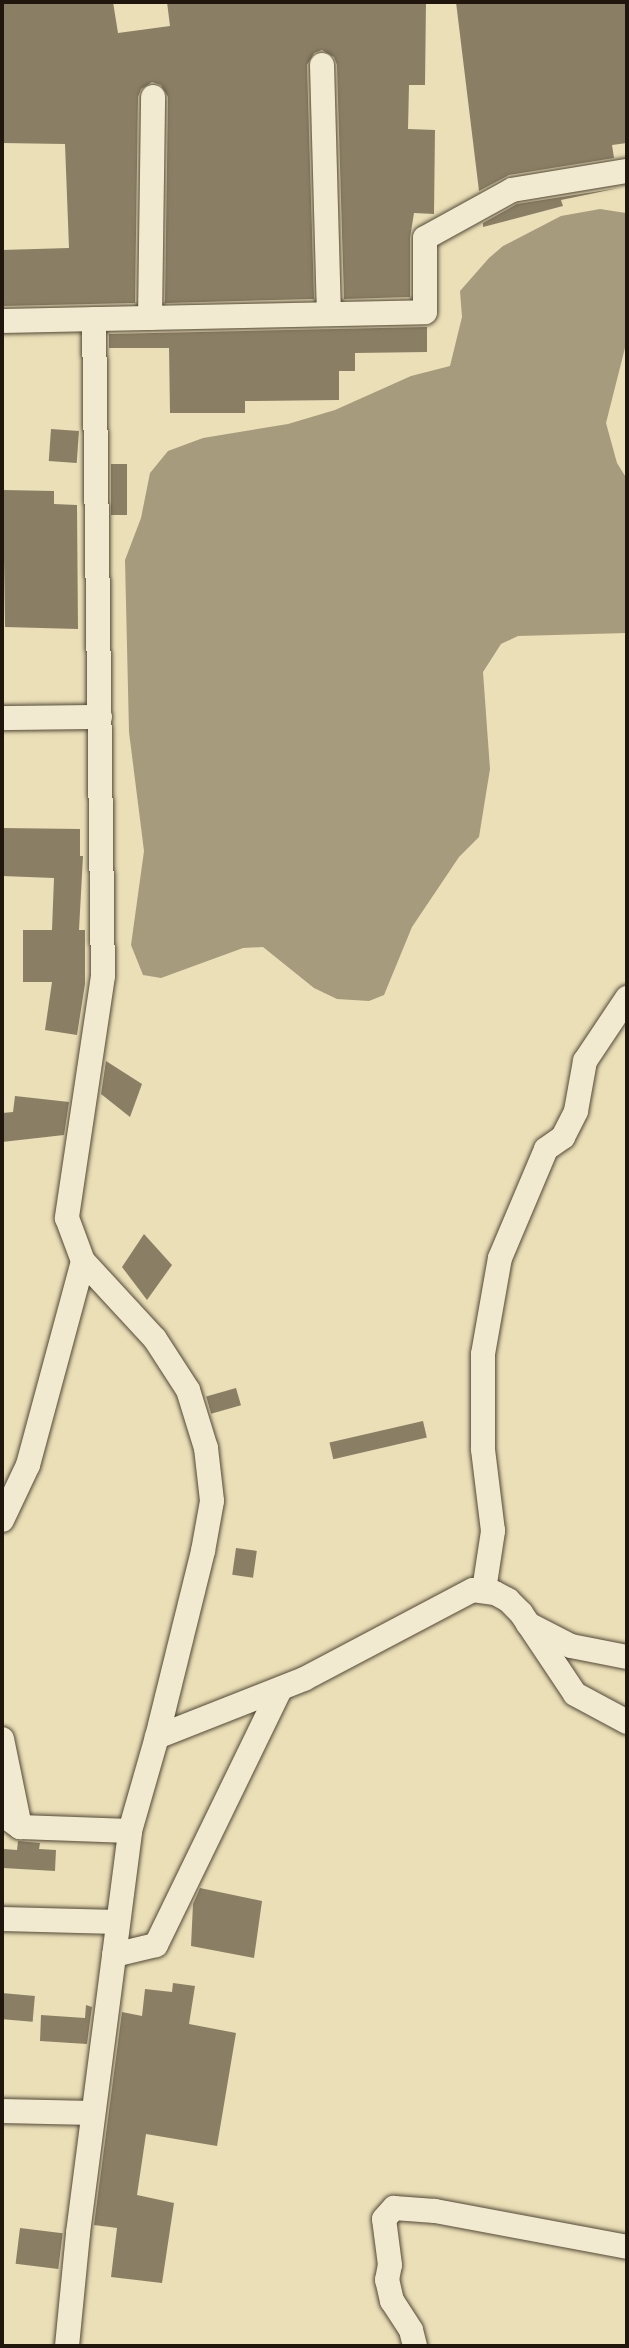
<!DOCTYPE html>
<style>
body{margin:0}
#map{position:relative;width:629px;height:2348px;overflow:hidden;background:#eadfb6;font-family:"IM FELL DW Pica",serif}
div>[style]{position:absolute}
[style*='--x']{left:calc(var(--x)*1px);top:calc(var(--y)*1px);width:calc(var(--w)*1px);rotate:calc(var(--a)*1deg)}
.water>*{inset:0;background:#a69b7d}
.building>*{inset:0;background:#8a7f65;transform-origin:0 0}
.roads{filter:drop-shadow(0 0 2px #534838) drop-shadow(0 0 2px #534838)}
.minor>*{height:24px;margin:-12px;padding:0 12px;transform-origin:12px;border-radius:12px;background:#f1ead0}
span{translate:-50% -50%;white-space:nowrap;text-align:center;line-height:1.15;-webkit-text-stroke:6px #f1ead0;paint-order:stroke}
.frame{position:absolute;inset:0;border:4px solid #21160e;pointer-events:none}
</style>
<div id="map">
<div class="water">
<i style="clip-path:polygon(600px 209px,626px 213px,627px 340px,606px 423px,617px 463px,627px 479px,627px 633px,518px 636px,501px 644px,483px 672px,490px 769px,479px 837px,459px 857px,412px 927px,384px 995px,369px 1001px,337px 999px,314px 988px,263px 947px,243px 948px,161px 978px,143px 975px,131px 945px,144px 851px,129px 732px,125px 560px,141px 518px,150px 473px,168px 451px,203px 438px,288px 424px,335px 410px,411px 376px,450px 366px,462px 317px,460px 291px,489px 258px,503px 246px,561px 216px)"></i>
</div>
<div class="building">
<i style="clip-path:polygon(2px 2px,113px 2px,118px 33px,170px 26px,167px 2px,426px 2px,425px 85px,409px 85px,408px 129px,435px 130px,434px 214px,414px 213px,410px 238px,410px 297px,344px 299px,337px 65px,334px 57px,322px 50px,314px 53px,307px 65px,314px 299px,165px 303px,168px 97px,161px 85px,152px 82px,141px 89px,138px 97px,135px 303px,2px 306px,2px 250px,69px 248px,65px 144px,2px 143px)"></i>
<i style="clip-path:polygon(456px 2px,627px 2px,627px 143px,612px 145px,614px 158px,509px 175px,479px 191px)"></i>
<i style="clip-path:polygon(619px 188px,561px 200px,563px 206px,483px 227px,483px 223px,517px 204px)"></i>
<i style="clip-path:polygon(427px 327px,427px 352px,355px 353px,355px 371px,339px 371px,339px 400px,245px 401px,245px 413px,170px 413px,169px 348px,109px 348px,109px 334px)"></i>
<i style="left:51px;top:429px;width:28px;height:32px;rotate:4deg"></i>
<i style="left:111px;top:464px;width:16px;height:51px"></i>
<i style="clip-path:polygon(3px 490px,54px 491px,54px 504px,77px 505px,78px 629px,5px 627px)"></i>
<i style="clip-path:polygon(2px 828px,80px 829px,80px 856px,83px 856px,79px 930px,85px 930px,85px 984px,77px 1035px,45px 1030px,52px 982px,23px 982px,23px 930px,52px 930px,54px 878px,2px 876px)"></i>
<i style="clip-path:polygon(106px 1061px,142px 1084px,130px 1117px,101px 1094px)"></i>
<i style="clip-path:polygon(15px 1096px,69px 1102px,64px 1135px,2px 1142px,2px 1113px,13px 1112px)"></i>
<i style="clip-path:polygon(144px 1234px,172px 1265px,147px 1300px,122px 1267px)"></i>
<i style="left:236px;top:1388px;width:18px;height:31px;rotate:74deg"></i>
<i style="left:423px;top:1421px;width:17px;height:96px;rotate:77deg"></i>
<i style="left:236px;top:1548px;width:21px;height:27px;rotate:8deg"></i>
<i style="clip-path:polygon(18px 1841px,40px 1843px,39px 1849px,56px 1850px,55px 1871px,3px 1868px,4px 1849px,17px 1850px)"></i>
<i style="clip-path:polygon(200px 1888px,262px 1901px,254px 1958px,191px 1946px,193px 1904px)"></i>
<i style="clip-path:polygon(173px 1983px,195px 1986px,189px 2024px,236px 2033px,217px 2146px,146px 2134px,137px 2195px,174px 2203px,162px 2283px,111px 2277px,117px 2228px,94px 2225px,122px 2012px,142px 2016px,145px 1989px,172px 1992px)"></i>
<i style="left:2px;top:1993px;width:33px;height:26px;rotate:5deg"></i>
<i style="clip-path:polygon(86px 2005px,92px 2007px,87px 2044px,40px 2041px,41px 2015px,85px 2018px)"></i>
<i style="left:20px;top:2228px;width:43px;height:36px;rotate:7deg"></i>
</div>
<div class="roads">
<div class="minor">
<i style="--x:322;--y:65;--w:249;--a:88.4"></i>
<i style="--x:150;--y:318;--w:221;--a:-89.2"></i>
<i style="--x:94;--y:319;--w:657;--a:89.22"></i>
<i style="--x:103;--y:976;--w:245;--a:98.5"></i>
<i style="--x:67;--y:1218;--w:46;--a:69.6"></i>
<i style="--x:83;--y:1261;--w:106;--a:47.3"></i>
<i style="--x:155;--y:1339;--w:61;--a:57.1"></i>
<i style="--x:188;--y:1390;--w:61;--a:72.8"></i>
<i style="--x:206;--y:1448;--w:53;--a:83.5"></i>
<i style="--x:212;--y:1501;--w:51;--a:100.2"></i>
<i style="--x:203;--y:1551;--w:192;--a:103.9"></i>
<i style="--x:2;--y:321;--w:423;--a:-1.2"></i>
<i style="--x:425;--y:312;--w:74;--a:-90"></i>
<i style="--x:425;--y:238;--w:99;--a:-28.9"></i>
<i style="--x:512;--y:190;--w:117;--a:-9.4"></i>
<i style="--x:2;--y:718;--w:98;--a:-0.6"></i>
<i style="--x:2;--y:1520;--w:61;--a:-64.7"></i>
<i style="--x:28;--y:1465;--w:211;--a:-74.9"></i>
<i style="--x:484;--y:1590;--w:60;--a:-81.3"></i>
<i style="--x:493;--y:1531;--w:83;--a:-97"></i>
<i style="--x:483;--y:1449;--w:95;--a:-90"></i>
<i style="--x:483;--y:1354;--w:97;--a:-80"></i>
<i style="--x:500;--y:1258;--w:118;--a:-67.1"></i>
<i style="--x:546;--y:1149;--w:21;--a:-35"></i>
<i style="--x:563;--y:1137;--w:29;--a:-63"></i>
<i style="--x:576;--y:1111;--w:51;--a:-79.8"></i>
<i style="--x:585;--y:1061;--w:76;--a:-56.3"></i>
<i style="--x:528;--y:1624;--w:48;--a:27.1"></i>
<i style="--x:571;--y:1646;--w:57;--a:11.1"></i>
<i style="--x:2;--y:1739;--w:90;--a:78.4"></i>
<i style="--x:2;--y:1814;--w:22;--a:36"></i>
<i style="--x:20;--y:1827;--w:110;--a:2.1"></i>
<i style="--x:2;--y:1919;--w:116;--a:1.5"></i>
<i style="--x:114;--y:1955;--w:43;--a:-13.4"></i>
<i style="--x:156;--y:1945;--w:284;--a:-64.1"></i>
<i style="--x:2;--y:2111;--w:91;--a:1.3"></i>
<i style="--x:67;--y:2346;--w:114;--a:-84.4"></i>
<i style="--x:78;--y:2233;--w:405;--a:-82.6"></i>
<i style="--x:130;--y:1831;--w:98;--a:-74"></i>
<i style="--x:157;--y:1737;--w:158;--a:-21.5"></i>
<i style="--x:304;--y:1679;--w:191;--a:-27.8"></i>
<i style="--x:473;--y:1590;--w:22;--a:8"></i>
<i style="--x:495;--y:1593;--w:15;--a:28"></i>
<i style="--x:508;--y:1600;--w:18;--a:45"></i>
<i style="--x:521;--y:1613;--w:97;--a:56.3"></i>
<i style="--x:575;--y:1694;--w:59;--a:28.3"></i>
<i style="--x:415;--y:2346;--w:16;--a:-104"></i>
<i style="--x:411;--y:2330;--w:35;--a:-123"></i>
<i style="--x:392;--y:2301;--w:22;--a:-103"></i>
<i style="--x:387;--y:2280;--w:15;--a:-79"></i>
<i style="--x:390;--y:2265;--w:46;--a:-97.4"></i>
<i style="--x:384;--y:2219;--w:15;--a:-48"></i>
<i style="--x:394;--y:2208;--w:41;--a:4.2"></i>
<i style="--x:435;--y:2211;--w:195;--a:10.6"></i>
</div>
</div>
<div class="frame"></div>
</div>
